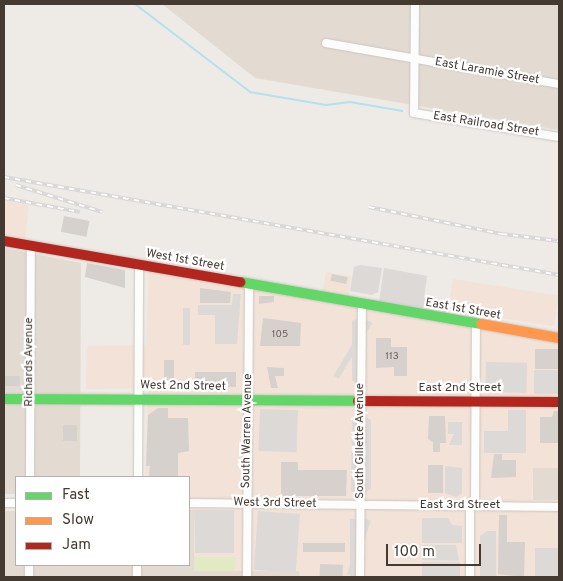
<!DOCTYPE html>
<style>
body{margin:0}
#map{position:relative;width:563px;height:581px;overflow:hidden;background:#eeeae6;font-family:Overpass,sans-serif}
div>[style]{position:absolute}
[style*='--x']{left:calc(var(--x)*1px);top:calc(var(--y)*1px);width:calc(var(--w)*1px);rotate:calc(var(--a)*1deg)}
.residential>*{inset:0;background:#e3dbd2;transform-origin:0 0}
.commercial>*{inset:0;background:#f3e2d7;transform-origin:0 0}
.green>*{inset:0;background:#e1eac3;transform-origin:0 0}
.parking>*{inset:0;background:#ddd9d6;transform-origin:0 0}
.stream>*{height:2px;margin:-1px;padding:0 1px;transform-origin:1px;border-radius:1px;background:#b2e2f0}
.building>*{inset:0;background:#d6d1cd;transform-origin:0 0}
.roads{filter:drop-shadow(0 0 1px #cbc6c2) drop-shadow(0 0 1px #cbc6c2)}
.street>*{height:8px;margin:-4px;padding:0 4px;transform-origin:4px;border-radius:4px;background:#fcfcfb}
.fast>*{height:10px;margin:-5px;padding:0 5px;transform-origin:5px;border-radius:5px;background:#63d668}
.slow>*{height:10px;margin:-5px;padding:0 5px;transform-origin:5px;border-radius:5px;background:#ff974d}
.jam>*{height:10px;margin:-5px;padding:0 5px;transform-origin:5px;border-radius:5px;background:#b3261e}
.rail>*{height:4px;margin-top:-2px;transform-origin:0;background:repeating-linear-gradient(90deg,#fff 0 5.5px,#d8d7d7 0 11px);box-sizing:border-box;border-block:1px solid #d8d7d7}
span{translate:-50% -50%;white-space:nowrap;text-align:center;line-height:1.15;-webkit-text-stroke:4.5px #fff;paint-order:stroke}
.number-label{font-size:10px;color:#6a615a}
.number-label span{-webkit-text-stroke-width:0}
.street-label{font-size:12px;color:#443a32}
.frame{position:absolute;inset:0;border:5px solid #443a32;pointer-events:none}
.legend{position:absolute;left:15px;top:476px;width:175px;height:90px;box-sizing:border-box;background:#fff;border:1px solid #b4b0ad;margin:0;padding:6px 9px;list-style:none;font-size:15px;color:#443a32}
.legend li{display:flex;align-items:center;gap:10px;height:25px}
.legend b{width:25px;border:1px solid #b4b0ad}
.scale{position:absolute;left:386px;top:544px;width:95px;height:22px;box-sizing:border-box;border:2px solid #443a32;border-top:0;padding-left:6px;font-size:15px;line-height:18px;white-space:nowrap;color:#443a32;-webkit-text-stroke:4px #fff;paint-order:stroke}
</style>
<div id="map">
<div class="residential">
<i style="clip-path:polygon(162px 4px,559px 4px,559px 130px,255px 78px)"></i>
<i style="clip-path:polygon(4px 248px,81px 263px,80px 477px,16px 477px,16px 494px,4px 494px)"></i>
<i style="left:533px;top:468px;width:26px;height:32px"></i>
<i style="clip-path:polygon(189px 510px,195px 510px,194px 571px,300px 571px,300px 577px,4px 577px,4px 511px,16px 511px,16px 565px,189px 565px)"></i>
</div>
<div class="commercial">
<i style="clip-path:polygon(4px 200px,29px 206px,25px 239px,4px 235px)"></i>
<i style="clip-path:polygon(149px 270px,321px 300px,326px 272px,351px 276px,347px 305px,559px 342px,559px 468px,533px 468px,532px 500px,559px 500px,559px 577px,300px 577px,299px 571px,234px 571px,234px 557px,194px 557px,195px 510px,189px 510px,189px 477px,145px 477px,148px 388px,86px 389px,87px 346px,146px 345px)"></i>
<i style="left:453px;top:279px;width:107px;height:31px;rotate:9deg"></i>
</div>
<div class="green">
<i style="left:194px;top:557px;width:41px;height:14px"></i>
</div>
<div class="parking">
<i style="clip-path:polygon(360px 265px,382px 268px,378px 292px,372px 295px,350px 291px,354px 267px)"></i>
<i style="clip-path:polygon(384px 268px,427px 276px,424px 298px,448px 303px,446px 315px,379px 302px)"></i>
<i style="clip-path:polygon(233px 294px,241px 294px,237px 344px,215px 344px,215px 315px,198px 315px,198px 305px,232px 305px)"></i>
<i style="left:183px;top:308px;width:7px;height:37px"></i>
<i style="clip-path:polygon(358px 318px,357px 385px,352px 380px,352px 321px)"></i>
<i style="left:367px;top:320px;width:6px;height:65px;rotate:31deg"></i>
<i style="left:486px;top:362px;width:41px;height:30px;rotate:1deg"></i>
<i style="left:534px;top:370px;width:25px;height:24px"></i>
<i style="left:260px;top:409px;width:38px;height:42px;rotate:2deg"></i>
<i style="clip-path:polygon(508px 410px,526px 410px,526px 453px,484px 453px,484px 431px,508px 431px)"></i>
<i style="clip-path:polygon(356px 418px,356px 493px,351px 491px,352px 420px)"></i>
<i style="clip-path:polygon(366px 418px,371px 420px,371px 489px,365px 492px)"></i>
<i style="clip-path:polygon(448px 422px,462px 422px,462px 445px,449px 445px,454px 434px,448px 434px)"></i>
<i style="clip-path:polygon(445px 466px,462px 468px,462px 493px,456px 497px,445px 493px)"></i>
<i style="left:195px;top:510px;width:39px;height:43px"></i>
<i style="left:258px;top:511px;width:42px;height:59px;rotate:4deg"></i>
<i style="clip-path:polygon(422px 518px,448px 518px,452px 525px,462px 526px,462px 543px,422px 543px)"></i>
<i style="left:356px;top:519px;width:58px;height:6px;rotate:90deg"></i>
<i style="left:365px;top:519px;width:6px;height:58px;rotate:18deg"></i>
<i style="clip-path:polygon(487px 531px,496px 531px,496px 577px,480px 577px,480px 536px)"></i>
<i style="clip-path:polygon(422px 545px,456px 545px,459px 561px,422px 560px)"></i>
<i style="left:535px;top:548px;width:24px;height:29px"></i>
<i style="left:422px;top:562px;width:38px;height:15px"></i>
</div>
<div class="stream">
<i style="--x:135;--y:4;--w:145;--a:37.4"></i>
<i style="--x:250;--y:92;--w:77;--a:9.7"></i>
<i style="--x:326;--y:105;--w:24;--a:-7"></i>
<i style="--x:350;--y:102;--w:53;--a:9.8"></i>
</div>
<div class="building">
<i style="left:64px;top:216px;width:26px;height:16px;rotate:11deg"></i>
<i style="clip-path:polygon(87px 263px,125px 270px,125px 288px,85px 277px)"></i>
<i style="left:332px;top:274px;width:16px;height:7px;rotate:11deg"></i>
<i style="clip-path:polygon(200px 288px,231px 292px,230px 303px,200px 303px)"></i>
<i style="clip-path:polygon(259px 296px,274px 296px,274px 302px,259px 304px)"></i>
<i style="clip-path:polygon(263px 318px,301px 323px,300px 346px,260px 346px)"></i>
<i style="clip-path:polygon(376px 338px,391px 338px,391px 347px,407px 347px,407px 376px,394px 376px,394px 367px,376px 368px)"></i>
<i style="left:535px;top:349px;width:24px;height:20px"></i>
<i style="left:164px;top:360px;width:10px;height:29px"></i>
<i style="clip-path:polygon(267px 367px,284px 368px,284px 376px,275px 376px,278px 388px,271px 388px)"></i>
<i style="left:195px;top:372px;width:41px;height:15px"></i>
<i style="left:4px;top:376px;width:16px;height:10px"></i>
<i style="clip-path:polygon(158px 408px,168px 408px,168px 418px,188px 418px,189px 451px,178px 453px,178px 477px,149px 477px,150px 466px,146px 466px,148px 415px)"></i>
<i style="clip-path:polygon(554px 411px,559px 411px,558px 443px,540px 443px,540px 417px,552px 417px)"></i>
<i style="clip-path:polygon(429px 416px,445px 416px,446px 443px,440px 443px,440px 452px,433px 452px,433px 442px,428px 439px)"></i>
<i style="left:63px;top:425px;width:14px;height:16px"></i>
<i style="clip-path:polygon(494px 454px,502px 454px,502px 460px,516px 460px,516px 477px,491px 478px)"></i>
<i style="clip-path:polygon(281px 462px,298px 462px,298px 470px,347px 470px,346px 496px,281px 496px)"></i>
<i style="left:428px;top:465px;width:15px;height:28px"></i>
<i style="clip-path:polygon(499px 515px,507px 515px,507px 542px,525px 542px,524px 577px,498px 574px)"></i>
<i style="left:303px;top:543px;width:42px;height:9px"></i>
<i style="left:320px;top:564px;width:23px;height:12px;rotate:2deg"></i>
</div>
<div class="roads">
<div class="street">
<i style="--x:415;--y:4;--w:109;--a:90.5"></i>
<i style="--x:414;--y:113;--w:147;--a:9.4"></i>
<i style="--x:326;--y:43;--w:237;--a:10"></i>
<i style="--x:30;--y:477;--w:230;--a:-89.8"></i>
<i style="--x:138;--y:477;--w:211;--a:-89.7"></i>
<i style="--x:4;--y:503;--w:12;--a:0"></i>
<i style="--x:189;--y:503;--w:370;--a:0.6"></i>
<i style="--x:470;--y:506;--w:71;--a:90"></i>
<i style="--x:475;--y:506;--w:181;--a:-89.7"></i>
<i style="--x:29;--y:577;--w:12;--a:-90"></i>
<i style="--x:137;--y:577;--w:12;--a:-90"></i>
<i style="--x:247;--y:577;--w:292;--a:-89.6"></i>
<i style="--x:360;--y:577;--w:272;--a:-89.6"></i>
</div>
<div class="fast">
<i style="--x:240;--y:282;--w:245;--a:9.9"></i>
<i style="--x:4;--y:399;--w:354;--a:0.3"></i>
</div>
<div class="slow">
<i style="--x:481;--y:324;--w:79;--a:10.2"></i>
</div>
<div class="jam">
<i style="--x:4;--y:241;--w:240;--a:9.9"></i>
<i style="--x:358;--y:401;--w:201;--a:0.3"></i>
</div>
</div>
<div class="rail">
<i style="--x:4;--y:177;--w:564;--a:10.01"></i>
<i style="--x:16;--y:185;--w:90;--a:17.4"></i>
<i style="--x:4;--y:198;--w:77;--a:10.4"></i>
<i style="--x:369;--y:207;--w:136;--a:11.5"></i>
<i style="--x:502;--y:234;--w:57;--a:7"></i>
</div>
<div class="number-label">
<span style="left:280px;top:335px">105</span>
<span style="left:392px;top:357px">113</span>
</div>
<div class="street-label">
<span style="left:487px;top:72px;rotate:10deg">East Laramie Street</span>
<span style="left:486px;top:125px;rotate:9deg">East Railroad Street</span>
<span style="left:185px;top:261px;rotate:10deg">West 1st Street</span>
<span style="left:463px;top:310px;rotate:10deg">East 1st Street</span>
<span style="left:30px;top:362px;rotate:-90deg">Richards Avenue</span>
<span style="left:183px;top:387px;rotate:1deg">West 2nd Street</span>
<span style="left:460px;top:389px">East 2nd Street</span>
<span style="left:248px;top:431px;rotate:-89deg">South Warren Avenue</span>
<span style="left:361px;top:441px;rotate:-90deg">South Gillette Avenue</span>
<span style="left:275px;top:504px;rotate:1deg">West 3rd Street</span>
<span style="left:460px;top:506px">East 3rd Street</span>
</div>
<div class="frame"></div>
<ul class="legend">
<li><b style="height:6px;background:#63d668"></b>Fast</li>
<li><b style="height:6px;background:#ff974d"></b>Slow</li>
<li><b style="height:6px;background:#b3261e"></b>Jam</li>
</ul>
<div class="scale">100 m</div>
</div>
